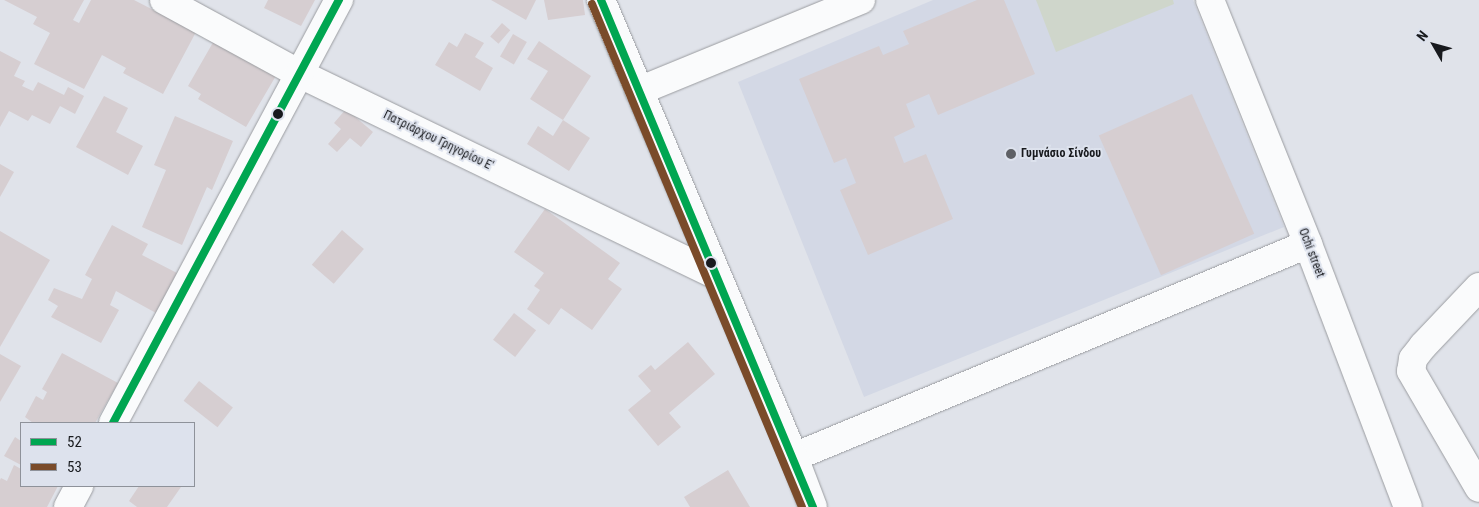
<!DOCTYPE html>
<meta charset="utf-8">
<style>
body{margin:0}
#map{position:relative;width:1479px;height:507px;overflow:hidden;background:#e0e3ea;font-family:"Roboto Condensed",sans-serif}
div>[style]{position:absolute}
[style*='--x']{left:calc(var(--x)*1px);top:calc(var(--y)*1px);width:calc(var(--w)*1px);rotate:calc(var(--a)*1deg)}
.built>*{inset:0;background:#d3d8e5}
.green>*{inset:0;background:#cfd6cb}
.building>*{inset:0;background:#d6ced1;transform-origin:0 0}
.roads{filter:drop-shadow(0 0 1px #9a9ca0) drop-shadow(0 0 1px #9a9ca0)}
.minor>*{height:28px;margin:-14px;padding:0 14px;transform-origin:14px;border-radius:14px;background:#fafbfc}
.tertiary>*{height:28px;margin:-14px;padding:0 14px;transform-origin:14px;border-radius:14px;background:#fafbfc}
.bus-1>*{height:8px;margin:-4px;padding:0 4px;transform-origin:4px;border-radius:4px;background:#00a651}
.bus-2>*{height:8px;margin:-4px;padding:0 4px;transform-origin:4px;border-radius:4px;background:#7a4b2a}
.dots>*{width:14px;height:14px;translate:-50% -50%;box-sizing:border-box;border:2px solid #dde2ed;border-radius:50%}
span{translate:-50% -50%;white-space:nowrap;text-align:center;line-height:1.15;-webkit-text-stroke:4px #dde2ed;paint-order:stroke}
.street-label{font-size:12px;color:#181a1e}
.poi-label{font-size:12px;color:#181a1e;font-weight:700}
.left{translate:0 -50%;text-align:left}
.legend{position:absolute;left:20px;top:422px;width:175px;height:65px;box-sizing:border-box;background:#dde2ed;border:1px solid #8e929a;margin:0;padding:6px 9px;list-style:none;font-size:15px;color:#181a1e}
.legend li{display:flex;align-items:center;gap:10px;height:25px}
.legend b{width:25px;border:1px solid #8e929a}
.north{position:absolute;left:1409px;top:20px;width:50px;height:50px;-webkit-text-stroke:4px #dde2ed;paint-order:stroke;rotate:308deg;font-size:14px;font-weight:700;line-height:20px;text-align:center;color:#181a1e}
.north::after{content:'';display:block;margin:auto;width:18px;height:22px;background:#181a1e;clip-path:polygon(50% 0,100% 100%,50% 72%,0 100%)}
</style>
<div id="map">
<div class="built">
<i style="clip-path:polygon(933px 0,1193px 0,1284px 227px,864px 397px,738px 82px)"></i>
</div>
<div class="green">
<i style="clip-path:polygon(1036px 0,1173px 0,1174px 4px,1056px 52px)"></i>
</div>
<div class="building">
<i style="clip-path:polygon(4px 0,84px 0,73px 20px,79px 23px,91px 0,134px 0,196px 32px,163px 94px,123px 73px,126px 68px,102px 55px,84px 89px,34px 64px,50px 33px,33px 24px,37px 17px)"></i>
<i style="clip-path:polygon(268px 0,315px 0,301px 26px,264px 8px)"></i>
<i style="clip-path:polygon(491px 0,536px 0,526px 20px)"></i>
<i style="clip-path:polygon(544px 0,583px 0,585px 15px,548px 20px)"></i>
<i style="clip-path:polygon(977px 0,1004px 0,1035px 74px,938px 115px,929px 94px,906px 104px,915px 127px,894px 137px,904px 163px,926px 154px,953px 219px,868px 255px,840px 190px,856px 183px,846px 158px,834px 163px,799px 79px,879px 46px,883px 55px,909px 44px,903px 31px)"></i>
<i style="left:502px;top:23px;width:11px;height:18px;rotate:41deg"></i>
<i style="clip-path:polygon(465px 33px,484px 43px,475px 57px,493px 68px,480px 91px,435px 65px,449px 42px,457px 47px)"></i>
<i style="left:513px;top:34px;width:16px;height:26px;rotate:30deg"></i>
<i style="clip-path:polygon(215px 39px,277px 74px,246px 127px,198px 99px,201px 94px,188px 86px)"></i>
<i style="clip-path:polygon(539px 41px,591px 76px,563px 120px,530px 99px,548px 71px,527px 59px)"></i>
<i style="clip-path:polygon(0 51px,21px 62px,14px 76px,25px 81px,22px 86px,33px 91px,38px 82px,64px 95px,68px 87px,84px 96px,75px 114px,60px 106px,50px 124px,32px 115px,28px 121px,9px 111px,0 127px)"></i>
<i style="left:1192px;top:94px;width:153px;height:102px;rotate:66deg"></i>
<i style="clip-path:polygon(104px 96px,128px 108px,116px 132px,143px 146px,128px 175px,76px 147px)"></i>
<i style="clip-path:polygon(346px 109px,373px 132px,361px 147px,350px 138px,337px 152px,328px 144px,341px 129px,334px 123px)"></i>
<i style="clip-path:polygon(175px 116px,233px 141px,212px 190px,207px 187px,182px 245px,142px 227px,166px 170px,154px 165px)"></i>
<i style="clip-path:polygon(563px 120px,590px 138px,569px 171px,527px 144px,538px 126px,553px 136px)"></i>
<i style="clip-path:polygon(0 164px,14px 172px,0 197px)"></i>
<i style="clip-path:polygon(545px 209px,620px 263px,608px 279px,622px 289px,592px 330px,561px 308px,549px 325px,527px 309px,540px 290px,534px 286px,544px 273px,514px 252px)"></i>
<i style="clip-path:polygon(112px 225px,148px 244px,142px 255px,177px 273px,156px 313px,116px 291px,110px 305px,119px 310px,101px 343px,51px 317px,58px 306px,48px 300px,54px 288px,82px 299px,92px 279px,85px 275px)"></i>
<i style="left:342px;top:230px;width:29px;height:46px;rotate:41deg"></i>
<i style="clip-path:polygon(0 231px,50px 260px,0 347px)"></i>
<i style="left:514px;top:313px;width:28px;height:34px;rotate:38deg"></i>
<i style="clip-path:polygon(688px 342px,715px 374px,669px 413px,681px 427px,658px 446px,628px 410px,651px 391px,638px 376px,651px 365px,655px 370px)"></i>
<i style="clip-path:polygon(62px 353px,118px 383px,95px 423px,33px 423px,25px 417px,36px 396px,43px 400px,47px 392px,42px 389px)"></i>
<i style="clip-path:polygon(0 354px,21px 366px,0 402px)"></i>
<i style="left:199px;top:381px;width:43px;height:25px;rotate:38deg"></i>
<i style="clip-path:polygon(15px 437px,21px 441px,21px 465px,4px 456px)"></i>
<i style="clip-path:polygon(14px 465px,21px 469px,21px 486px,58px 486px,47px 507px,0 507px,0 480px,1px 478px,7px 481px)"></i>
<i style="clip-path:polygon(728px 470px,750px 507px,690px 507px,684px 497px)"></i>
<i style="clip-path:polygon(139px 486px,178px 486px,181px 487px,167px 507px,137px 507px,129px 501px)"></i>
</div>
<div class="roads">
<div class="minor">
<i style="--x:164;--y:0;--w:155;--a:28.6"></i>
<i style="--x:300;--y:74;--w:462;--a:25.8"></i>
<i style="--x:1210;--y:0;--w:263;--a:68.1"></i>
<i style="--x:1308;--y:244;--w:281;--a:69.2"></i>
<i style="--x:639;--y:91;--w:240;--a:-22.3"></i>
<i style="--x:1479;--y:287;--w:81;--a:133.5"></i>
<i style="--x:1423;--y:346;--w:16;--a:128"></i>
<i style="--x:1413;--y:359;--w:12;--a:99"></i>
<i style="--x:1411;--y:371;--w:135;--a:59.8"></i>
<i style="--x:113;--y:423;--w:480;--a:-61.9"></i>
<i style="--x:794;--y:457;--w:556;--a:-22.51"></i>
<i style="--x:68;--y:507;--w:24;--a:-62"></i>
</div>
<div class="tertiary">
<i style="--x:601;--y:0;--w:496;--a:67.1"></i>
<i style="--x:794;--y:457;--w:53;--a:69.2"></i>
</div>
</div>
<div class="bus-1">
<i style="--x:601;--y:0;--w:550;--a:67.31"></i>
<i style="--x:113;--y:423;--w:480;--a:-61.9"></i>
</div>
<div class="bus-2">
<i style="--x:592;--y:4;--w:545;--a:67.34"></i>
</div>
<div class="dots">
<i style="left:278px;top:114px;background:#181a1e"></i>
<i style="left:1011px;top:154px;background:#5e6065"></i>
<i style="left:711px;top:263px;background:#181a1e"></i>
</div>
<div class="street-label">
<span style="left:438px;top:141px;rotate:26deg">Πατριάρχου Γρηγορίου Ε'</span>
<span style="left:1311px;top:253px;rotate:69deg">Ochi street</span>
</div>
<div class="poi-label">
<span class="left" style="left:1021px;top:154px">Γυμνάσιο Σίνδου</span>
</div>
<ul class="legend">
<li><b style="height:6px;background:#00a651"></b>52</li>
<li><b style="height:6px;background:#7a4b2a"></b>53</li>
</ul>
<div class="north">N</div>
</div>
